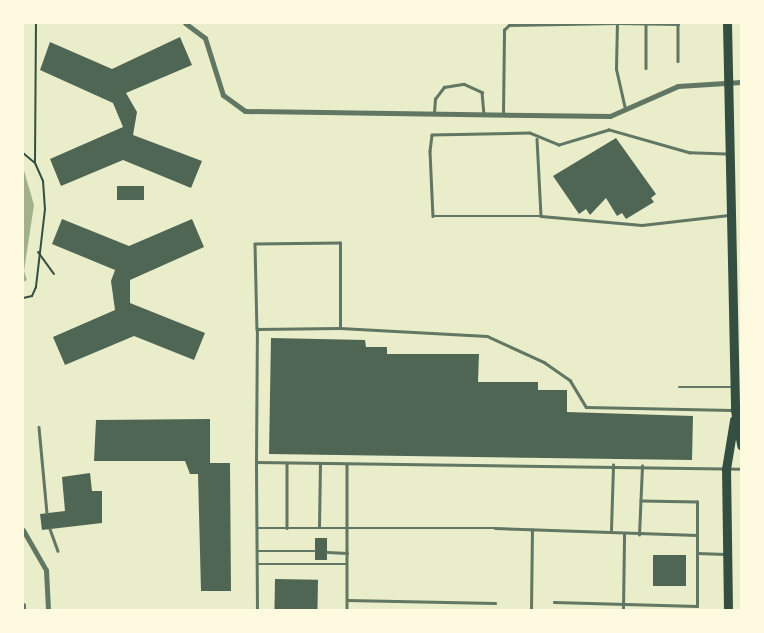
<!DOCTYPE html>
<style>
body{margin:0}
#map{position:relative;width:764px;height:633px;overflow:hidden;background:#e9edc9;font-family:Manrope,sans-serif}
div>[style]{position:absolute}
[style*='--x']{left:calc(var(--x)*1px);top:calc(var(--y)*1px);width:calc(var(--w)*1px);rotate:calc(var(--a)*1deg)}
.water>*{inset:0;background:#a3b18a}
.building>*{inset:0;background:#4f6655;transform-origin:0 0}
.path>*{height:2px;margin:-1px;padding:0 1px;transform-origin:1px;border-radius:1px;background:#344e41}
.service>*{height:2.5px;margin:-1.25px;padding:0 1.25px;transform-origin:1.25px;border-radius:1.25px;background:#617663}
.minor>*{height:5px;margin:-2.5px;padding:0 2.5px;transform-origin:2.5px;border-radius:2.5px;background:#617663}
.primary>*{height:9px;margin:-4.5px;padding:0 4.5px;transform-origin:4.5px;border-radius:4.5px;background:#344e41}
span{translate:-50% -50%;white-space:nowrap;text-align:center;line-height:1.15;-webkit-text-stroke:5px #fefae0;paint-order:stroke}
.frame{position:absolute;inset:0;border:24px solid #fefae0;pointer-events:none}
</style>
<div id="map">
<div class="water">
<i style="clip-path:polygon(23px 167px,34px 205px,24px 271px,27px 280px,23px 282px)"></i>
</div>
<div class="building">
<i style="clip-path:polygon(180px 37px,192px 65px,126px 93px,137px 112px,133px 135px,202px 161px,191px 188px,123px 160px,61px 186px,50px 159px,123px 127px,113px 103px,40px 70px,50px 42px,112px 69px)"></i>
<i style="clip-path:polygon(616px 138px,656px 194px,651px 198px,654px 202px,626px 219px,622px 213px,617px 216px,606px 198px,590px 215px,586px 209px,579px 214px,553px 176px)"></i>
<i style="left:144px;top:186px;width:14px;height:27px;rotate:90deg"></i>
<i style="clip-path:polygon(62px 219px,129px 246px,192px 219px,204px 247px,130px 280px,130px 303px,205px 333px,194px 360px,134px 336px,65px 365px,53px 337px,115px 310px,111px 281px,115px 270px,52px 244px)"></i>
<i style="clip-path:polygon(271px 338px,365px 340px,366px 347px,387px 347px,387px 354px,479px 354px,478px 382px,538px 382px,538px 390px,567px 390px,567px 412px,693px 416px,692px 460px,269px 454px)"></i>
<i style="clip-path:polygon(210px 419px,210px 463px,230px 463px,231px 591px,201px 591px,198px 474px,190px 474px,185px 461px,94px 461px,96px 420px)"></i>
<i style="clip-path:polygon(90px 473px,92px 491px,102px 491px,102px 523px,42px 530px,40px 514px,65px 511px,62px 477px)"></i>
<i style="left:315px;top:538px;width:12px;height:22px"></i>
<i style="left:686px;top:555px;width:31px;height:33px;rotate:90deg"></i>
<i style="left:275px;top:579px;width:43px;height:31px;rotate:1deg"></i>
</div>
<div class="path">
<i style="--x:23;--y:153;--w:16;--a:40"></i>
<i style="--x:35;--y:163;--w:20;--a:66"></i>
<i style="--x:43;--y:181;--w:28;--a:86"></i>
<i style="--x:45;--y:209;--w:79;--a:96.6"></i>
<i style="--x:36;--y:287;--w:10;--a:114"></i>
<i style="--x:32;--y:296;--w:9;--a:167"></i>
<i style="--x:35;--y:162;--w:139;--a:-89.6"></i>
<i style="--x:38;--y:252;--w:27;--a:54"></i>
</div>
<div class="service">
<i style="--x:646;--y:24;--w:44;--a:90"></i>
<i style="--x:625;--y:109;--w:41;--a:-102.7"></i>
<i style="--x:616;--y:69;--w:46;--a:-88.8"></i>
<i style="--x:617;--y:23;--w:61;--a:0.9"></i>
<i style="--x:678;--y:24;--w:37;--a:90"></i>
<i style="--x:434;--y:113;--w:14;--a:-86"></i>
<i style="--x:435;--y:99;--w:15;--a:-53"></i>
<i style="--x:444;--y:87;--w:20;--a:-9"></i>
<i style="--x:464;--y:84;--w:20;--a:24"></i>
<i style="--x:482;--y:92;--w:21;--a:85"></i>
<i style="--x:503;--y:114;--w:84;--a:-89.3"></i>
<i style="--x:504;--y:30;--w:7;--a:-45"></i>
<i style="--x:509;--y:25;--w:108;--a:-1.1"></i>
<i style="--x:537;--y:139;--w:77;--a:87"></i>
<i style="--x:726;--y:154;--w:36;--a:-178"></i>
<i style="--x:690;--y:153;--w:84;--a:-164.1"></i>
<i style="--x:609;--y:130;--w:52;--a:163.3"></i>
<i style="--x:559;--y:145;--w:31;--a:-158"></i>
<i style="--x:530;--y:133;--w:98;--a:178.8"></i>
<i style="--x:432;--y:135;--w:16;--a:97"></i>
<i style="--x:430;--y:151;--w:65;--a:87.4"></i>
<i style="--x:433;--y:216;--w:108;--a:0"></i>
<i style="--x:541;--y:216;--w:101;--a:5.1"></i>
<i style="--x:642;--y:225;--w:87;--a:-6.6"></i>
<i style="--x:340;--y:328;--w:147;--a:3.1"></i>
<i style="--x:487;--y:336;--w:63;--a:24.5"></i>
<i style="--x:544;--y:362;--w:32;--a:35"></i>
<i style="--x:570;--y:380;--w:31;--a:59"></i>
<i style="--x:586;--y:407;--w:146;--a:1.2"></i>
<i style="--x:679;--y:387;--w:52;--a:0"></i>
<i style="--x:39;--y:427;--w:86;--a:84.7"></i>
<i style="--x:256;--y:462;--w:133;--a:-89.6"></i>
<i style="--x:257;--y:329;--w:83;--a:-0.7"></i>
<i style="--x:340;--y:328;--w:85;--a:-90"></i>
<i style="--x:340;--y:243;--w:85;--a:179.3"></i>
<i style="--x:255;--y:244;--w:85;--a:88.7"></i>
<i style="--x:287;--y:463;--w:65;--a:90"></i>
<i style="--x:347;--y:465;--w:145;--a:90"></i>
<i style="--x:319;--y:527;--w:63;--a:-89.1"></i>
<i style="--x:258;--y:528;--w:237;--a:0"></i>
<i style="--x:495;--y:528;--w:202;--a:2"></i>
<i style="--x:697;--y:535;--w:33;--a:-90"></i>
<i style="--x:697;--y:502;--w:56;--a:-179"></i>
<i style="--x:50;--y:529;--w:23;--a:70"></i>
<i style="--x:611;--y:530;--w:65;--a:-88.2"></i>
<i style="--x:639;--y:535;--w:69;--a:-87.5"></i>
<i style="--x:257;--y:551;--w:58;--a:0"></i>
<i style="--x:327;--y:552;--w:20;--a:3"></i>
<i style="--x:697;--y:553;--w:28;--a:2"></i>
<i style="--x:257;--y:564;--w:90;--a:0"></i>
<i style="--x:347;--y:600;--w:148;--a:1.2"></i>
<i style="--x:554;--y:602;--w:143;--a:1.6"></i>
<i style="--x:697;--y:606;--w:71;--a:-90"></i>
<i style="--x:257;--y:610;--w:148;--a:-90.4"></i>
<i style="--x:256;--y:462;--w:485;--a:0.8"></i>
<i style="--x:531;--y:610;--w:80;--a:-89.3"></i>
<i style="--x:623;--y:610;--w:76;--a:-89.2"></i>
</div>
<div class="minor">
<i style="--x:185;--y:23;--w:25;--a:37"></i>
<i style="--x:205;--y:38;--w:60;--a:72.5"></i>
<i style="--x:223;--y:95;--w:27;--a:36"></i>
<i style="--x:245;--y:111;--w:365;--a:0.8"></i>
<i style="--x:610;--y:116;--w:74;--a:-23.8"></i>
<i style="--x:678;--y:86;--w:63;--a:-3.6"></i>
<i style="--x:23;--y:530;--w:46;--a:60.1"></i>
<i style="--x:46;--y:570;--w:40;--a:87.1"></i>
<i style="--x:23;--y:605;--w:5;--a:90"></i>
</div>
<div class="primary">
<i style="--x:727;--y:23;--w:387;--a:88.8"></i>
<i style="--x:735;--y:410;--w:36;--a:80"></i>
<i style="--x:728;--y:610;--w:141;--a:-90.8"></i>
<i style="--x:726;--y:469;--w:50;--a:-80.7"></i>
</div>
<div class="frame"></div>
</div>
